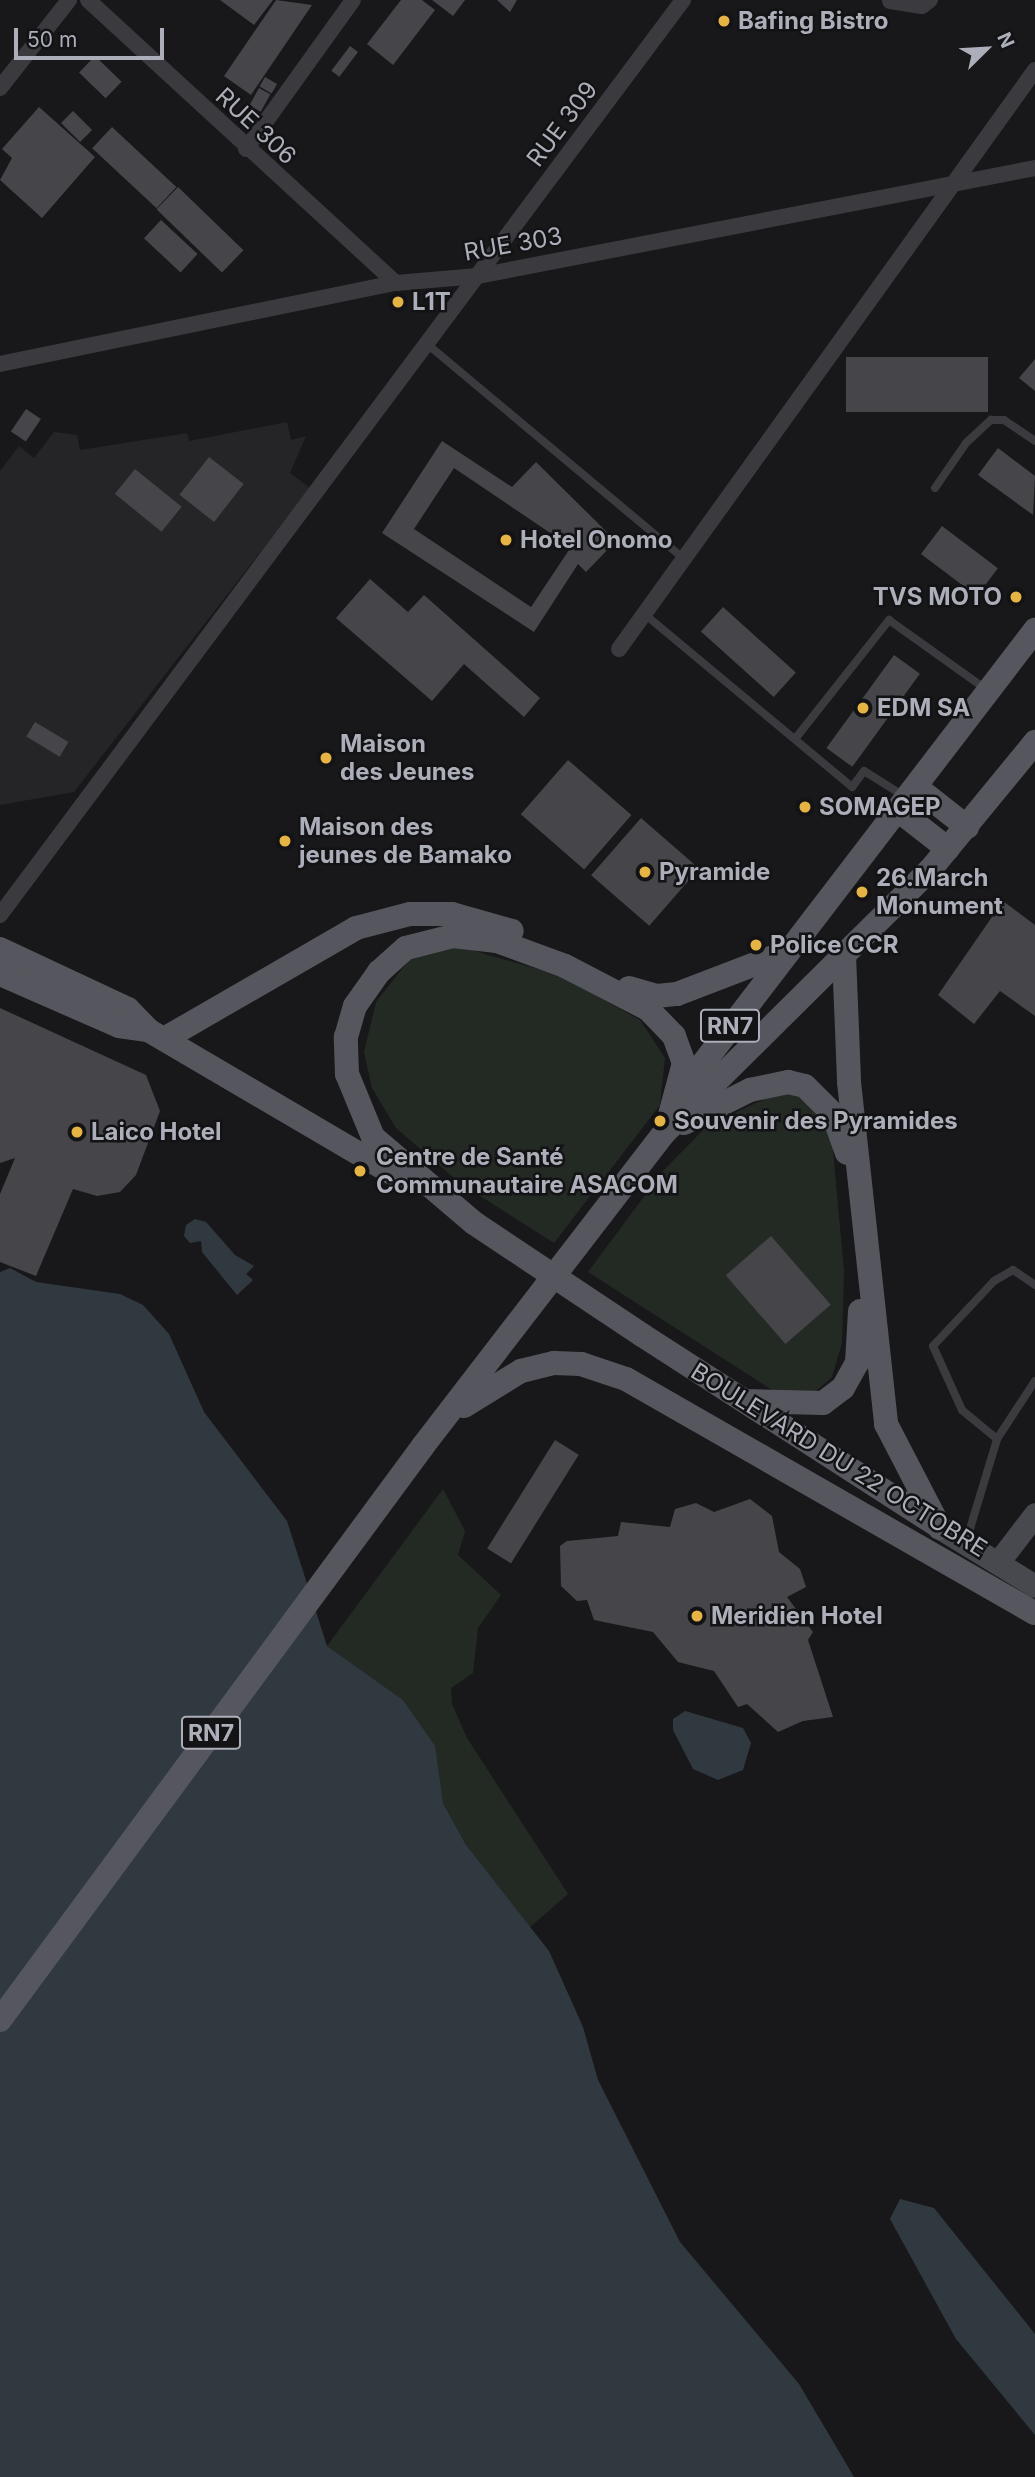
<!DOCTYPE html>
<meta charset="utf-8">
<style>
body{margin:0}
#map{position:relative;width:1035px;height:2477px;overflow:hidden;background:#18181a;font-family:Inter,sans-serif}
div>[style]{position:absolute}
[style*='--x']{left:calc(var(--x)*1px);top:calc(var(--y)*1px);width:calc(var(--w)*1px);rotate:calc(var(--a)*1deg)}
.built>*{inset:0;background:#252427}
.green>*{inset:0;background:#232a24}
.water>*{inset:0;background:#313940}
.building>*{inset:0;background:#46454a;transform-origin:0 0}
.lane>*{height:8px;margin:-4px;padding:0 4px;transform-origin:4px;border-radius:4px;background:#3a3a3f}
.street>*{height:16px;margin:-8px;padding:0 8px;transform-origin:8px;border-radius:8px;background:#3a3a3f}
.secondary>*{height:23px;margin:-11.5px;padding:0 11.5px;transform-origin:11.5px;border-radius:11.5px;background:#48494f}
.primary>*{height:24px;margin:-12px;padding:0 12px;transform-origin:12px;border-radius:12px;background:#56575e}
.primary-bridge>*{height:24px;margin:-12px;padding:0 12px;transform-origin:12px;border-radius:12px;background:#56575e}
.dots>*{width:19px;height:19px;translate:-50% -50%;box-sizing:border-box;border:4px solid #131315;border-radius:50%}
span{translate:-50% -50%;white-space:nowrap;text-align:center;line-height:1.15;-webkit-text-stroke:5px #131315;paint-order:stroke}
.shield-label span{padding:2px 5px;background:#131315;border:2px solid;border-radius:5px;-webkit-text-stroke-width:0}
.shield-label{font-size:23px;color:#acafb9;font-weight:700}
.poi-label{font-size:24px;color:#acafb9;font-weight:700}
.left{translate:0 -50%;text-align:left}
.right{translate:-100% -50%;text-align:right}
.street-label{font-size:24px;color:#acafb9}
.north{position:absolute;left:951px;top:14px;width:70px;height:70px;-webkit-text-stroke:5px #131315;paint-order:stroke;rotate:66deg;font-size:19px;font-weight:700;line-height:28px;text-align:center;color:#acafb9}
.north::after{content:'';display:block;margin:auto;width:24px;height:32px;background:#acafb9;clip-path:polygon(50% 0,100% 100%,50% 72%,0 100%)}
.scale{position:absolute;left:14px;top:28px;width:150px;height:32px;box-sizing:border-box;border:4px solid #acafb9;border-top:0;padding-left:9px;font-size:21px;line-height:24px;white-space:nowrap;color:#acafb9;-webkit-text-stroke:5px #131315;paint-order:stroke}
</style>
<div id="map">
<div class="built">
<i style="clip-path:polygon(287px 422px,291px 440px,306px 436px,290px 473px,310px 488px,74px 792px,0 805px,0 471px,19px 446px,34px 458px,54px 432px,77px 435px,80px 450px,187px 433px,189px 441px)"></i>
</div>
<div class="green">
<i style="clip-path:polygon(458px 946px,561px 976px,640px 1020px,665px 1058px,660px 1105px,554px 1243px,461px 1184px,396px 1128px,372px 1088px,364px 1052px,376px 1002px,409px 960px)"></i>
<i style="clip-path:polygon(778px 1093px,805px 1096px,832px 1140px,844px 1271px,842px 1343px,832px 1377px,815px 1392px,780px 1395px,588px 1272px,663px 1171px,708px 1125px)"></i>
<i style="clip-path:polygon(443px 1489px,465px 1531px,458px 1555px,501px 1595px,478px 1628px,473px 1673px,451px 1688px,452px 1704px,467px 1738px,568px 1894px,529px 1928px,466px 1845px,443px 1803px,438px 1777px,403px 1700px,327px 1646px)"></i>
</div>
<div class="water">
<i style="clip-path:polygon(195px 1219px,206px 1222px,235px 1255px,254px 1266px,246px 1274px,253px 1280px,237px 1295px,202px 1252px,201px 1241px,190px 1243px,184px 1236px,186px 1225px)"></i>
<i style="clip-path:polygon(10px 1268px,36px 1282px,120px 1294px,143px 1305px,169px 1334px,204px 1412px,287px 1521px,327px 1646px,403px 1700px,435px 1746px,443px 1803px,466px 1845px,549px 1951px,583px 2027px,598px 2080px,680px 2242px,799px 2384px,854px 2477px,0 2477px,0 1272px)"></i>
<i style="clip-path:polygon(685px 1711px,743px 1728px,751px 1743px,743px 1770px,718px 1780px,693px 1769px,673px 1730px,673px 1719px)"></i>
<i style="clip-path:polygon(900px 2199px,934px 2208px,1035px 2334px,1035px 2435px,956px 2339px,890px 2219px)"></i>
</div>
<div class="building">
<i style="clip-path:polygon(220px 0,273px 0,254px 25px)"></i>
<i style="clip-path:polygon(276px 0,312px 5px,251px 95px,224px 76px)"></i>
<i style="clip-path:polygon(401px 0,422px 0,435px 10px,393px 65px,367px 44px)"></i>
<i style="clip-path:polygon(432px 0,465px 0,453px 16px)"></i>
<i style="clip-path:polygon(497px 0,517px 0,510px 12px)"></i>
<i style="left:350px;top:46px;width:10px;height:31px;rotate:37deg"></i>
<i style="left:95px;top:56px;width:37px;height:23px;rotate:44deg"></i>
<i style="left:265px;top:77px;width:14px;height:11px;rotate:30deg"></i>
<i style="left:259px;top:88px;width:13px;height:20px;rotate:29deg"></i>
<i style="clip-path:polygon(39px 107px,95px 157px,42px 218px,0 180px,12px 158px,2px 149px)"></i>
<i style="left:73px;top:111px;width:27px;height:17px;rotate:45deg"></i>
<i style="left:112px;top:127px;width:88px;height:29px;rotate:43deg"></i>
<i style="left:178px;top:187px;width:91px;height:31px;rotate:44deg"></i>
<i style="left:161px;top:220px;width:50px;height:25px;rotate:43deg"></i>
<i style="left:846px;top:357px;width:142px;height:55px"></i>
<i style="clip-path:polygon(1035px 359px,1035px 391px,1019px 378px)"></i>
<i style="left:26px;top:409px;width:18px;height:27px;rotate:34deg"></i>
<i style="clip-path:polygon(evenodd,442px 441px,512px 487px,536px 462px,616px 541px,586px 572px,578px 564px,534px 632px,382px 533px,442px 441px,454px 468px,571px 547px,531px 607px,414px 529px,454px 468px)"></i>
<i style="clip-path:polygon(998px 448px,1035px 476px,1033px 515px,978px 475px)"></i>
<i style="left:209px;top:457px;width:44px;height:48px;rotate:38deg"></i>
<i style="left:135px;top:469px;width:60px;height:32px;rotate:39deg"></i>
<i style="left:942px;top:526px;width:70px;height:35px;rotate:37deg"></i>
<i style="clip-path:polygon(370px 579px,408px 612px,424px 595px,540px 698px,524px 717px,464px 664px,432px 701px,336px 618px)"></i>
<i style="left:723px;top:607px;width:98px;height:33px;rotate:42deg"></i>
<i style="left:894px;top:655px;width:32px;height:115px;rotate:36deg"></i>
<i style="left:35px;top:722px;width:39px;height:17px;rotate:31deg"></i>
<i style="left:568px;top:760px;width:84px;height:72px;rotate:41deg"></i>
<i style="left:641px;top:818px;width:77px;height:76px;rotate:41deg"></i>
<i style="clip-path:polygon(1003px 901px,1035px 925px,1035px 1016px,1000px 991px,974px 1024px,938px 995px)"></i>
<i style="clip-path:polygon(0 1008px,146px 1075px,160px 1111px,136px 1175px,120px 1192px,97px 1196px,73px 1189px,36px 1276px,0 1262px,0 1194px,15px 1158px,0 1163px)"></i>
<i style="left:771px;top:1236px;width:91px;height:60px;rotate:49deg"></i>
<i style="left:555px;top:1440px;width:28px;height:128px;rotate:32deg"></i>
<i style="clip-path:polygon(750px 1499px,772px 1516px,779px 1552px,800px 1569px,806px 1587px,787px 1597px,813px 1632px,808px 1640px,833px 1717px,803px 1721px,778px 1732px,747px 1704px,738px 1707px,714px 1671px,678px 1662px,653px 1632px,594px 1620px,587px 1600px,577px 1601px,561px 1586px,560px 1546px,567px 1541px,618px 1536px,621px 1522px,670px 1527px,675px 1509px,696px 1503px,714px 1512px)"></i>
</div>
<div class="lane">
<i style="--x:427;--y:344;--w:336;--a:39.9"></i>
<i style="--x:935;--y:488;--w:55;--a:-55.4"></i>
<i style="--x:966;--y:443;--w:34;--a:-43"></i>
<i style="--x:991;--y:420;--w:13;--a:0"></i>
<i style="--x:1004;--y:420;--w:37;--a:34"></i>
<i style="--x:648;--y:617;--w:266;--a:39.8"></i>
<i style="--x:852;--y:787;--w:20;--a:-53"></i>
<i style="--x:864;--y:771;--w:47;--a:32"></i>
<i style="--x:795;--y:739;--w:152;--a:-51.7"></i>
<i style="--x:889;--y:620;--w:120;--a:35.5"></i>
<i style="--x:997;--y:1439;--w:45;--a:-140.4"></i>
<i style="--x:962;--y:1410;--w:70;--a:-114.4"></i>
<i style="--x:933;--y:1346;--w:89;--a:-46.8"></i>
<i style="--x:994;--y:1281;--w:22;--a:-30"></i>
<i style="--x:1013;--y:1270;--w:27;--a:34"></i>
<i style="--x:966;--y:1542;--w:108;--a:-73.2"></i>
<i style="--x:997;--y:1439;--w:69;--a:-56.8"></i>
</div>
<div class="street">
<i style="--x:88;--y:0;--w:418;--a:42.6"></i>
<i style="--x:890;--y:1;--w:32;--a:9"></i>
<i style="--x:922;--y:6;--w:10;--a:-37"></i>
<i style="--x:0;--y:88;--w:112;--a:-51.9"></i>
<i style="--x:246;--y:149;--w:183;--a:-54.3"></i>
<i style="--x:0;--y:364;--w:404;--a:-11.6"></i>
<i style="--x:396;--y:283;--w:82;--a:-4.9"></i>
<i style="--x:478;--y:276;--w:567;--a:-10.97"></i>
<i style="--x:619;--y:649;--w:713;--a:-54.3"></i>
<i style="--x:0;--y:915;--w:1142;--a:-53.26"></i>
</div>
<div class="secondary">
<i style="--x:940;--y:1528;--w:111;--a:31.4"></i>
<i style="--x:999;--y:1561;--w:59;--a:-52.5"></i>
</div>
<div class="primary">
<i style="--x:916;--y:787;--w:65;--a:38.1"></i>
<i style="--x:898;--y:810;--w:63;--a:38"></i>
<i style="--x:0;--y:949;--w:141;--a:25.1"></i>
<i style="--x:128;--y:1009;--w:29;--a:46"></i>
<i style="--x:148;--y:1030;--w:294;--a:30.4"></i>
<i style="--x:844;--y:955;--w:127;--a:87.7"></i>
<i style="--x:849;--y:1082;--w:344;--a:83.8"></i>
<i style="--x:886;--y:1424;--w:117;--a:62.6"></i>
<i style="--x:0;--y:974;--w:130;--a:23.6"></i>
<i style="--x:119;--y:1026;--w:29;--a:8"></i>
<i style="--x:629;--y:988;--w:29;--a:16"></i>
<i style="--x:657;--y:996;--w:20;--a:-6"></i>
<i style="--x:677;--y:994;--w:111;--a:-21"></i>
<i style="--x:164;--y:1039;--w:222;--a:-30"></i>
<i style="--x:356;--y:928;--w:56;--a:-14.5"></i>
<i style="--x:410;--y:914;--w:42;--a:0"></i>
<i style="--x:452;--y:914;--w:62;--a:15.8"></i>
<i style="--x:682;--y:1091;--w:581;--a:-52.56"></i>
<i style="--x:684;--y:1123;--w:74;--a:-26.6"></i>
<i style="--x:750;--y:1090;--w:39;--a:-12"></i>
<i style="--x:788;--y:1082;--w:17;--a:13"></i>
<i style="--x:805;--y:1086;--w:40;--a:45"></i>
<i style="--x:833;--y:1114;--w:41;--a:70.3"></i>
<i style="--x:474;--y:1223;--w:133;--a:-139.6"></i>
<i style="--x:373;--y:1137;--w:68;--a:-112.4"></i>
<i style="--x:347;--y:1074;--w:37;--a:-92"></i>
<i style="--x:346;--y:1037;--w:32;--a:-74"></i>
<i style="--x:355;--y:1006;--w:42;--a:-54.8"></i>
<i style="--x:379;--y:972;--w:36;--a:-42"></i>
<i style="--x:406;--y:948;--w:49;--a:-14.3"></i>
<i style="--x:453;--y:936;--w:44;--a:6.5"></i>
<i style="--x:497;--y:941;--w:72;--a:20.2"></i>
<i style="--x:565;--y:966;--w:93;--a:27.4"></i>
<i style="--x:648;--y:1009;--w:37;--a:46"></i>
<i style="--x:674;--y:1036;--w:29;--a:70"></i>
<i style="--x:684;--y:1063;--w:65;--a:105.1"></i>
<i style="--x:642;--y:1335;--w:354;--a:32.8"></i>
<i style="--x:746;--y:1401;--w:77;--a:1.5"></i>
<i style="--x:823;--y:1403;--w:25;--a:-37"></i>
<i style="--x:843;--y:1388;--w:29;--a:-61"></i>
<i style="--x:857;--y:1363;--w:52;--a:-86.7"></i>
<i style="--x:464;--y:1406;--w:67;--a:-31.6"></i>
<i style="--x:521;--y:1371;--w:34;--a:-14"></i>
<i style="--x:554;--y:1363;--w:27;--a:2"></i>
<i style="--x:581;--y:1364;--w:47;--a:18.4"></i>
<i style="--x:626;--y:1379;--w:471;--a:29.8"></i>
<i style="--x:0;--y:2020;--w:713;--a:-53.61"></i>
<i style="--x:423;--y:1446;--w:395;--a:-52.4"></i>
<i style="--x:664;--y:1133;--w:374;--a:-44.7"></i>
<i style="--x:930;--y:870;--w:166;--a:-50.6"></i>
</div>
<div class="primary-bridge">
<i style="--x:474;--y:1223;--w:202;--a:33.7"></i>
</div>
<div class="dots">
<i style="left:724px;top:21px;background:#e6b345"></i>
<i style="left:398px;top:302px;background:#e6b345"></i>
<i style="left:506px;top:540px;background:#e6b345"></i>
<i style="left:1016px;top:597px;background:#e6b345"></i>
<i style="left:863px;top:708px;background:#e6b345"></i>
<i style="left:326px;top:758px;background:#e6b345"></i>
<i style="left:805px;top:807px;background:#e6b345"></i>
<i style="left:285px;top:841px;background:#e6b345"></i>
<i style="left:645px;top:872px;background:#e6b345"></i>
<i style="left:862px;top:892px;background:#e6b345"></i>
<i style="left:756px;top:945px;background:#e6b345"></i>
<i style="left:660px;top:1121px;background:#e6b345"></i>
<i style="left:77px;top:1132px;background:#e6b345"></i>
<i style="left:360px;top:1171px;background:#e6b345"></i>
<i style="left:697px;top:1616px;background:#e6b345"></i>
</div>
<div class="shield-label">
<span style="left:730px;top:1026px">RN7</span>
<span style="left:211px;top:1733px">RN7</span>
</div>
<div class="poi-label">
<span class="left" style="left:738px;top:21px">Bafing Bistro</span>
<span class="left" style="left:412px;top:302px">L1T</span>
<span class="left" style="left:520px;top:540px">Hotel Onomo</span>
<span class="right" style="left:1002px;top:597px">TVS MOTO</span>
<span class="left" style="left:877px;top:708px">EDM SA</span>
<span class="left" style="left:340px;top:758px">Maison<br>des Jeunes</span>
<span class="left" style="left:819px;top:807px">SOMAGEP</span>
<span class="left" style="left:299px;top:841px">Maison des<br>jeunes de Bamako</span>
<span class="left" style="left:659px;top:872px">Pyramide</span>
<span class="left" style="left:876px;top:892px">26.March<br>Monument</span>
<span class="left" style="left:770px;top:945px">Police CCR</span>
<span class="left" style="left:674px;top:1121px">Souvenir des Pyramides</span>
<span class="left" style="left:91px;top:1132px">Laico Hotel</span>
<span class="left" style="left:376px;top:1171px">Centre de Santé<br>Communautaire ASACOM</span>
<span class="left" style="left:711px;top:1616px">Meridien Hotel</span>
</div>
<div class="street-label">
<span style="left:562px;top:124px;rotate:-53deg">RUE 309</span>
<span style="left:256px;top:126px;rotate:43deg">RUE 306</span>
<span style="left:513px;top:244px;rotate:-10deg">RUE 303</span>
<span style="left:839px;top:1460px;rotate:32deg">BOULEVARD DU 22 OCTOBRE</span>
</div>
<div class="north">N</div>
<div class="scale">50 m</div>
</div>
